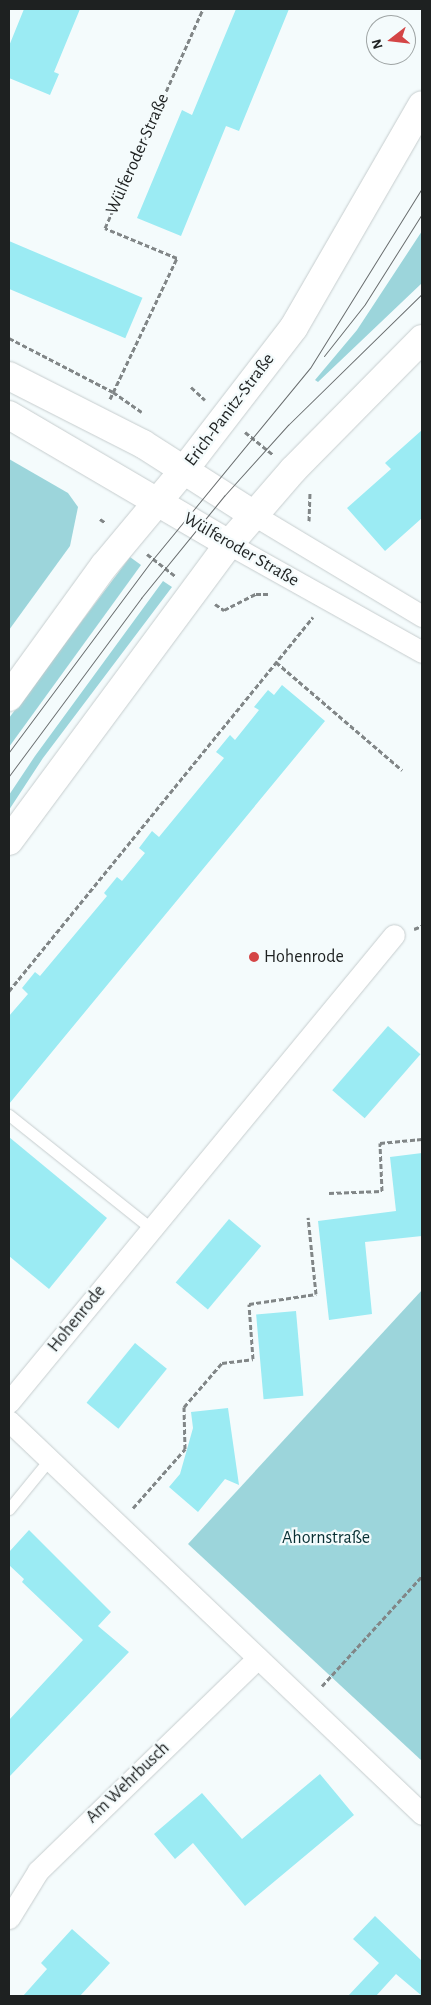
<!DOCTYPE html>
<meta charset="utf-8">
<style>
body{margin:0}
#map{position:relative;width:431px;height:2005px;overflow:hidden;background:#f4fbfc;font-family:"Alegreya Sans",sans-serif}
div>[style]{position:absolute}
[style*='--x']{left:calc(var(--x)*1px);top:calc(var(--y)*1px);width:calc(var(--w)*1px);rotate:calc(var(--a)*1deg)}
.green>*{inset:0;background:#9cd5db}
.building>*{inset:0;background:#9bebf3;transform-origin:0 0}
.path>*{height:3px;margin-top:-1.5px;transform-origin:0;background:repeating-linear-gradient(90deg,#818687 0 5px,transparent 0 7.5px)}
.roads{filter:drop-shadow(0 0 1px #c6cdce) drop-shadow(0 0 1px #c6cdce)}
.service>*{height:11px;margin:-5.5px;padding:0 5.5px;transform-origin:5.5px;border-radius:5.5px;background:#fff}
.minor>*{height:21px;margin:-10.5px;padding:0 10.5px;transform-origin:10.5px;border-radius:10.5px;background:#fff}
.tertiary>*{height:28px;margin:-14px;padding:0 14px;transform-origin:14px;border-radius:14px;background:#fff}
.secondary>*{height:28px;margin:-14px;padding:0 14px;transform-origin:14px;border-radius:14px;background:#fff}
.tram>*{height:1px;margin:-0.5px;padding:0 0.5px;transform-origin:0.5px;border-radius:0.5px;background:#696d6e}
.dots>*{width:14px;height:14px;translate:-50% -50%;box-sizing:border-box;border:2px solid #f4fbfc;border-radius:50%}
span{translate:-50% -50%;white-space:nowrap;text-align:center;line-height:1.15;-webkit-text-stroke:4.5px #f4fbfc;paint-order:stroke}
.street-label{font-size:18px;color:#1e2121}
.poi-label{font-size:18px;color:#1e2121}
.left{translate:0 -50%;text-align:left}
.park-label{font-size:18px;color:#083034}
.frame{position:absolute;inset:0;border:10px solid #1e2121;pointer-events:none}
.north{position:absolute;left:366px;top:15px;width:50px;height:50px;box-sizing:border-box;background:#f4fbfc;border:1px solid #9ea4a4;border-radius:50%;rotate:254deg;font-size:14px;font-weight:700;line-height:20px;text-align:center;color:#1e2121}
.north::after{content:'';display:block;margin:auto;width:18px;height:22px;background:#d44546;clip-path:polygon(50% 0,100% 100%,50% 72%,0 100%)}
</style>
<div id="map">
<div class="green">
<i style="clip-path:polygon(422px 231px,422px 283px,318px 382px,315px 380px,357px 330px)"></i>
<i style="clip-path:polygon(9px 459px,68px 493px,78px 507px,70px 546px,9px 630px)"></i>
<i style="clip-path:polygon(130px 557px,141px 565px,9px 747px,9px 718px)"></i>
<i style="clip-path:polygon(163px 581px,172px 587px,43px 758px,9px 810px,9px 795px,35px 756px)"></i>
<i style="clip-path:polygon(422px 1290px,422px 1761px,188px 1544px)"></i>
</div>
<div class="building">
<i style="clip-path:polygon(24px 9px,80px 9px,54px 72px,59px 74px,50px 95px,9px 78px,9px 46px)"></i>
<i style="clip-path:polygon(236px 9px,289px 9px,239px 131px,226px 126px,181px 236px,137px 218px,182px 110px,192px 115px)"></i>
<i style="left:9px;top:241px;width:145px;height:44px;rotate:23deg"></i>
<i style="clip-path:polygon(422px 430px,422px 518px,385px 551px,347px 508px,391px 469px,385px 463px)"></i>
<i style="clip-path:polygon(282px 685px,325px 721px,9px 1104px,9px 1016px,28px 994px,22px 988px,35px 972px,40px 976px,107px 896px,104px 893px,117px 877px,122px 881px,145px 853px,139px 848px,152px 831px,159px 837px,224px 758px,216px 752px,230px 735px,235px 740px,259px 710px,254px 707px,268px 690px,274px 695px)"></i>
<i style="left:388px;top:1026px;width:43px;height:85px;rotate:41deg"></i>
<i style="clip-path:polygon(9px 1137px,107px 1218px,49px 1289px,9px 1256px)"></i>
<i style="clip-path:polygon(422px 1153px,422px 1236px,365px 1242px,372px 1314px,329px 1320px,318px 1221px,396px 1211px,390px 1157px)"></i>
<i style="left:229px;top:1219px;width:42px;height:83px;rotate:40deg"></i>
<i style="left:296px;top:1311px;width:85px;height:40px;rotate:85deg"></i>
<i style="left:135px;top:1343px;width:41px;height:77px;rotate:39deg"></i>
<i style="clip-path:polygon(228px 1408px,239px 1485px,225px 1479px,198px 1512px,169px 1487px,180px 1474px,193px 1428px,191px 1412px)"></i>
<i style="clip-path:polygon(29px 1530px,111px 1612px,98px 1626px,129px 1652px,9px 1777px,9px 1720px,83px 1640px,22px 1582px,24px 1579px,9px 1565px,9px 1552px)"></i>
<i style="clip-path:polygon(320px 1774px,354px 1815px,245px 1906px,193px 1843px,175px 1859px,154px 1834px,202px 1793px,242px 1839px)"></i>
<i style="clip-path:polygon(375px 1916px,422px 1961px,422px 1996px,396px 1974px,376px 1996px,348px 1996px,379px 1963px,353px 1939px)"></i>
<i style="clip-path:polygon(72px 1929px,110px 1963px,80px 1996px,23px 1996px,47px 1969px,41px 1963px)"></i>
</div>
<div class="path">
<i style="--x:9;--y:338;--w:117;--a:27.4"></i>
<i style="--x:113;--y:392;--w:35;--a:35"></i>
<i style="--x:191;--y:387;--w:19;--a:43"></i>
<i style="--x:110;--y:399;--w:156;--a:-64.6"></i>
<i style="--x:177;--y:258;--w:78;--a:-157.4"></i>
<i style="--x:105;--y:228;--w:240;--a:-65.9"></i>
<i style="--x:245;--y:432;--w:36;--a:39"></i>
<i style="--x:100;--y:519;--w:7;--a:34"></i>
<i style="--x:309;--y:521;--w:28;--a:-88"></i>
<i style="--x:147;--y:554;--w:36;--a:38"></i>
<i style="--x:215;--y:604;--w:11;--a:34"></i>
<i style="--x:224;--y:610;--w:36;--a:-27"></i>
<i style="--x:256;--y:594;--w:15;--a:0"></i>
<i style="--x:276;--y:662;--w:166;--a:40.6"></i>
<i style="--x:414;--y:929;--w:9;--a:-21"></i>
<i style="--x:9;--y:991;--w:482;--a:-50.9"></i>
<i style="--x:329;--y:1193;--w:53;--a:-2.2"></i>
<i style="--x:382;--y:1191;--w:48;--a:-92.4"></i>
<i style="--x:380;--y:1143;--w:42;--a:-5.4"></i>
<i style="--x:133;--y:1508;--w:79;--a:-48.6"></i>
<i style="--x:185;--y:1449;--w:42;--a:-91.4"></i>
<i style="--x:184;--y:1407;--w:58;--a:-49.2"></i>
<i style="--x:222;--y:1363;--w:31;--a:-7"></i>
<i style="--x:253;--y:1359;--w:55;--a:-94.2"></i>
<i style="--x:249;--y:1304;--w:68;--a:-8.5"></i>
<i style="--x:316;--y:1294;--w:77;--a:-95.9"></i>
<i style="--x:322;--y:1686;--w:149;--a:-47.7"></i>
</div>
<div class="roads">
<div class="service">
<i style="--x:9;--y:1115;--w:183;--a:38.6"></i>
<i style="--x:9;--y:1509;--w:63;--a:-50.8"></i>
</div>
<div class="minor">
<i style="--x:254;--y:515;--w:196;--a:31"></i>
<i style="--x:229;--y:544;--w:221;--a:29.2"></i>
<i style="--x:9;--y:1402;--w:605;--a:-50.5"></i>
<i style="--x:9;--y:1421;--w:570;--a:43.58"></i>
<i style="--x:9;--y:1918;--w:55;--a:-58.3"></i>
<i style="--x:38;--y:1871;--w:306;--a:-44.1"></i>
</div>
<div class="tertiary">
<i style="--x:9;--y:376;--w:150;--a:26.9"></i>
<i style="--x:143;--y:444;--w:132;--a:32.6"></i>
<i style="--x:9;--y:415;--w:255;--a:30.4"></i>
</div>
<div class="secondary">
<i style="--x:9;--y:697;--w:162;--a:-54.1"></i>
<i style="--x:104;--y:566;--w:125;--a:-50.2"></i>
<i style="--x:184;--y:470;--w:180;--a:-52.4"></i>
<i style="--x:294;--y:327;--w:256;--a:-60"></i>
<i style="--x:9;--y:841;--w:370;--a:-53.5"></i>
<i style="--x:229;--y:544;--w:98;--a:-49.1"></i>
<i style="--x:293;--y:470;--w:184;--a:-45.4"></i>
</div>
</div>
<div class="tram">
<i style="--x:324;--y:356;--w:66;--a:-51.7"></i>
<i style="--x:365;--y:304;--w:107;--a:-57.7"></i>
<i style="--x:9;--y:752;--w:241;--a:-53.3"></i>
<i style="--x:153;--y:559;--w:247;--a:-50.6"></i>
<i style="--x:310;--y:368;--w:212;--a:-58.1"></i>
<i style="--x:9;--y:776;--w:222;--a:-53.4"></i>
<i style="--x:141;--y:598;--w:132;--a:-50.9"></i>
<i style="--x:224;--y:496;--w:96;--a:-48"></i>
<i style="--x:288;--y:425;--w:187;--a:-44.4"></i>
</div>
<div class="dots">
<i style="left:254px;top:957px;background:#d44546"></i>
</div>
<div class="street-label">
<span style="left:138px;top:154px;rotate:-66deg">Wülferoder Straße</span>
<span style="left:230px;top:410px;rotate:-53deg">Erich-Panitz-Straße</span>
<span style="left:241px;top:550px;rotate:30deg">Wülferoder Straße</span>
<span style="left:77px;top:1319px;rotate:-51deg">Hohenrode</span>
<span style="left:128px;top:1783px;rotate:-44deg">Am Wehrbusch</span>
</div>
<div class="poi-label">
<span class="left" style="left:264px;top:957px">Hohenrode</span>
</div>
<div class="park-label">
<span style="left:326px;top:1538px">Ahornstraße</span>
</div>
<div class="frame"></div>
<div class="north">N</div>
</div>
